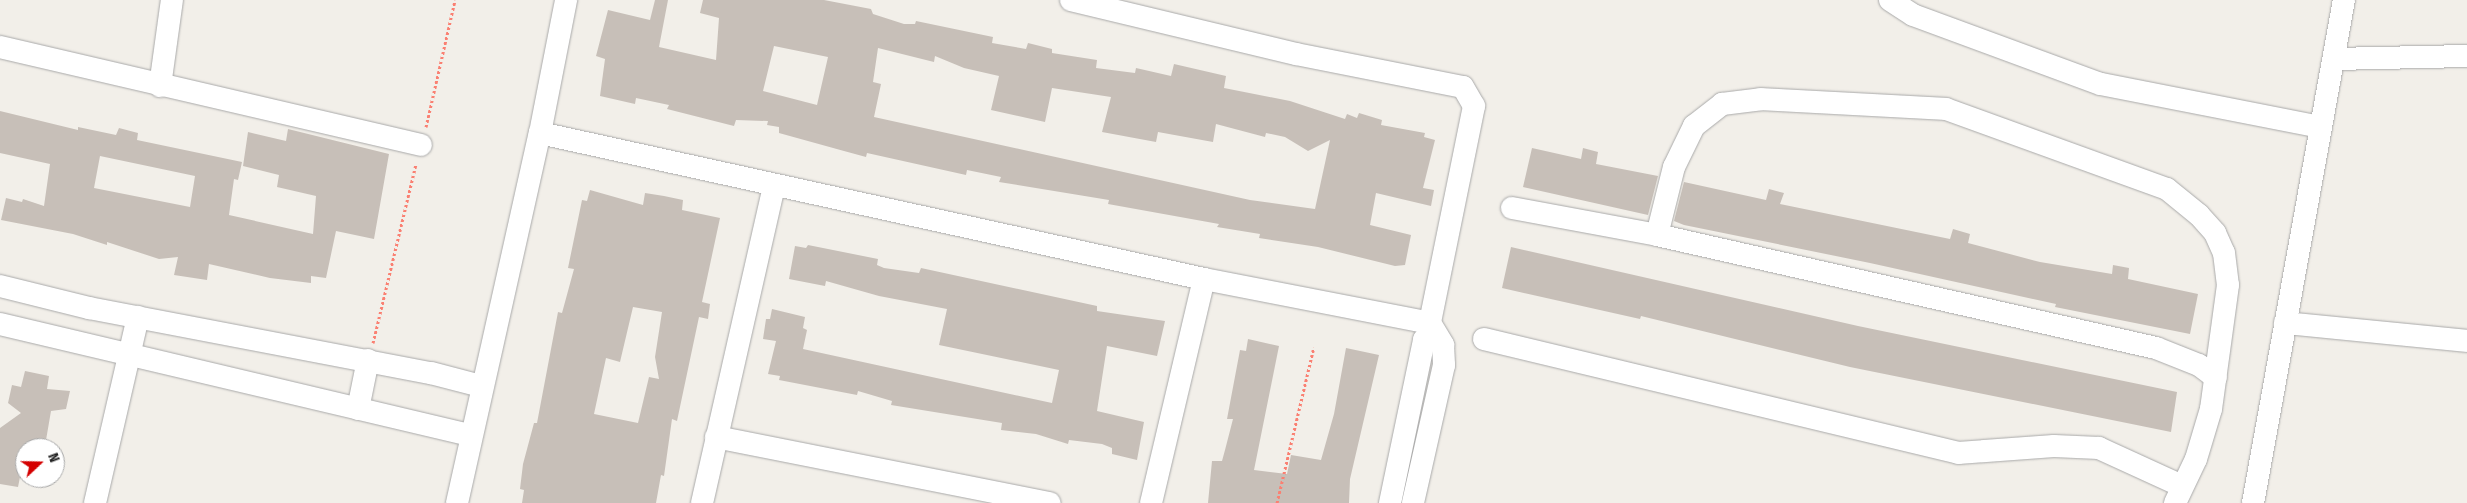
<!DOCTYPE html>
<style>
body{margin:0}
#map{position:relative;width:2467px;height:503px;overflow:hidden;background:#f2efe9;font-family:"Fira Sans Condensed",sans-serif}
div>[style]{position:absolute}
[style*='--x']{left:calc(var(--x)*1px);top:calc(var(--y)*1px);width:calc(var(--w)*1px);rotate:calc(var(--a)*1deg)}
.building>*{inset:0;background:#c7bfb8}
.path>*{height:3px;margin-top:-1.5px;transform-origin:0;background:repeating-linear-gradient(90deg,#fa8072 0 2.5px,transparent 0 5px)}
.roads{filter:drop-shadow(0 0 1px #a9a9a9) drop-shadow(0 0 1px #a9a9a9)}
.minor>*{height:22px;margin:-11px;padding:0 11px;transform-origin:11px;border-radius:11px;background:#fff}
span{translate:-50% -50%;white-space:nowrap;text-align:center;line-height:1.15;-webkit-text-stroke:5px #fff;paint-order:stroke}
.north{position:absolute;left:15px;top:438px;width:50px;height:50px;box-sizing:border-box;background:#fff;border:1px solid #a7a7a7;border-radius:50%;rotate:69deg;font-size:14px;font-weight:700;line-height:20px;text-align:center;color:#222}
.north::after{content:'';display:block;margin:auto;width:18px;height:22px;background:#d40000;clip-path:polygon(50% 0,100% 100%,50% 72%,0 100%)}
</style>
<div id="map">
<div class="building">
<i style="clip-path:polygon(evenodd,655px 0,668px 0,659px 47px,716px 60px,719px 18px,700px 13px,703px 0,824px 0,871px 9px,873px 14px,904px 24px,915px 24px,916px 21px,993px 37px,992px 43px,1026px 49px,1028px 43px,1052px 49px,1052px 53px,1097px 60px,1096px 68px,1135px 73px,1136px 68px,1171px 76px,1174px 64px,1226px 76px,1224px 88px,1290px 101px,1345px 119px,1347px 114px,1357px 118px,1359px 113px,1382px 120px,1381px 125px,1425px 133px,1424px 137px,1435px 140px,1423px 188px,1434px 190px,1431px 206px,1376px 193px,1370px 225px,1411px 235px,1405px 265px,1395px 266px,1318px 247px,1259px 238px,1260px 234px,1217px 227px,1219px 224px,1108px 204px,1109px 200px,999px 182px,1001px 177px,967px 170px,966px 175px,867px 153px,866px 157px,844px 151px,779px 133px,779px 127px,767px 125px,768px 121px,736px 120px,734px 126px,667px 109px,669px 105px,636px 98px,635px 104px,600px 96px,605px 59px,596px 56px,608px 10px,650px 20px,655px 0,774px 46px,828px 57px,817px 105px,763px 91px,774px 46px,655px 0,878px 48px,934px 62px,935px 56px,964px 68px,999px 76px,991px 110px,1045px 122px,1052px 88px,1111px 97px,1102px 132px,1156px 142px,1158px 132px,1213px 142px,1216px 124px,1265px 137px,1266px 133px,1285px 137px,1308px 151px,1330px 140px,1315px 209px,1250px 200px,874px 117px,881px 84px,873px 82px,878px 48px)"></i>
<i style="clip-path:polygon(evenodd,0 111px,78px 130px,78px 127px,116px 135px,119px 128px,138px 133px,137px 140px,242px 162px,238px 180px,234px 179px,229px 215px,313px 234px,316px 196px,277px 187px,279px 175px,243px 166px,248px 132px,286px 141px,288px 129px,389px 154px,374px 239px,336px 231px,326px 278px,311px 276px,311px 283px,270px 278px,209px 264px,207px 280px,174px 275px,178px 257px,159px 259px,107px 242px,107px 245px,73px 234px,1px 220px,6px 198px,22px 202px,23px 199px,44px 206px,50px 164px,0 153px,0 111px,100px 156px,195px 176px,190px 207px,94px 188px,100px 156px)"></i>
<i style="clip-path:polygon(1532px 148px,1581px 159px,1583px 148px,1598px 152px,1596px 164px,1658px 176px,1648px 215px,1523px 187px)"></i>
<i style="clip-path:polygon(1684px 182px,1766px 200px,1769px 189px,1784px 193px,1780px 204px,1950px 239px,1953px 229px,1970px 234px,1968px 243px,2040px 262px,2112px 274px,2113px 265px,2129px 268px,2128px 279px,2198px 294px,2190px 334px,2055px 307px,2056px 304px,1870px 263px,1684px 225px,1674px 221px)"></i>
<i style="clip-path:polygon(evenodd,590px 190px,643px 205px,645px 193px,664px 196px,683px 200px,682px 210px,720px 218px,702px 302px,710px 304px,708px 319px,699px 317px,677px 421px,672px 419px,664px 476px,661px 475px,656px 503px,522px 503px,524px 490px,520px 489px,523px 464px,534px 423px,537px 423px,558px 312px,562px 313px,574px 269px,568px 268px,582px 200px,587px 201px,590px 190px,633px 307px,662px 312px,655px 357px,659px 379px,649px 377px,638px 423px,594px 414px,606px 358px,620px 362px,633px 307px)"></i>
<i style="clip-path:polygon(808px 245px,878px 259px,877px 265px,884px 268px,919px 273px,921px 268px,1097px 306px,1097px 311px,1165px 321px,1157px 356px,1107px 346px,1097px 411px,1144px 422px,1137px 460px,1112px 454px,1112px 448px,1102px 444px,1069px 440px,1068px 444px,1036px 434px,1001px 430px,1002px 423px,891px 405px,892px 401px,858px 391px,857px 395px,779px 380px,780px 376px,768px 374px,776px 341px,763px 339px,766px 319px,770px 319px,772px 309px,805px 317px,803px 328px,807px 330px,803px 349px,1052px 403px,1059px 370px,939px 345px,947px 309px,879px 296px,826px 281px,825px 286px,789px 279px,795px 246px,806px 248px)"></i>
<i style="clip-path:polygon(1511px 247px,1858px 326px,2177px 392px,2171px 432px,1850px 367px,1641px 316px,1640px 319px,1502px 288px)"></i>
<i style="clip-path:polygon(1248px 339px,1279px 346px,1254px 470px,1287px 474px,1291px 455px,1321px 460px,1334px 414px,1346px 348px,1379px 355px,1350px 479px,1349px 503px,1208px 503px,1212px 461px,1222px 461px,1225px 450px,1233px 419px,1227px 419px,1240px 350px,1246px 351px)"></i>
<i style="clip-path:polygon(25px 371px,49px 376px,47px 389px,70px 391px,66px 409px,51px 411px,45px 446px,27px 442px,18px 487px,0 484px,0 428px,21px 413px,8px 403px,12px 385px,21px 387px)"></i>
</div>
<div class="path">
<i style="--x:426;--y:127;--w:130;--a:-77.1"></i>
<i style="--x:373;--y:343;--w:184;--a:-76.5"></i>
<i style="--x:1277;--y:503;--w:160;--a:-76.7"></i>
</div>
<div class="roads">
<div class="minor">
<i style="--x:1071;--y:0;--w:231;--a:13.5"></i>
<i style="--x:1296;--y:54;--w:170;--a:11.2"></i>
<i style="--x:1463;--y:87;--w:22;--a:60"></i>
<i style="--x:1474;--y:106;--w:221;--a:101.5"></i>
<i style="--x:1890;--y:0;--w:27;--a:33"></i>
<i style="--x:1913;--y:15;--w:200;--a:20.2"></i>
<i style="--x:2101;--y:84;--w:223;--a:11.1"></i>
<i style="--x:0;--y:47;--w:432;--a:13.1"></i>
<i style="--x:2334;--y:59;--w:133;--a:-1.3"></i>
<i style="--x:160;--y:86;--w:87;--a:-82.1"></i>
<i style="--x:540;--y:133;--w:680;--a:12.4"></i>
<i style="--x:1204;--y:279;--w:230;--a:11"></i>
<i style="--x:1430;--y:323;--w:26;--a:59"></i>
<i style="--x:1443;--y:345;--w:20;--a:87"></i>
<i style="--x:1444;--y:365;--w:141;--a:102.7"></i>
<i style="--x:1512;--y:208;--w:147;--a:10.5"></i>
<i style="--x:1657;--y:235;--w:512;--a:12.76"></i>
<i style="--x:2156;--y:348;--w:46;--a:21.6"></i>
<i style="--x:2199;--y:365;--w:21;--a:37"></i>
<i style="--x:1657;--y:235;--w:70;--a:-76"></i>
<i style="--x:1674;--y:167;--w:46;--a:-64"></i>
<i style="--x:1694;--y:126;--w:36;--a:-38"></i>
<i style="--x:1722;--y:104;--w:39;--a:-7"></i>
<i style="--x:1761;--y:99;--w:185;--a:3.1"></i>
<i style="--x:1946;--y:109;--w:235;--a:19.9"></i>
<i style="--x:2167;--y:189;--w:41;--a:39.1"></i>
<i style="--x:2199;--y:215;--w:24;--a:48"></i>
<i style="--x:2215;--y:233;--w:22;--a:66"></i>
<i style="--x:2224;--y:253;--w:32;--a:83"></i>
<i style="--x:2228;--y:285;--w:125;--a:97.8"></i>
<i style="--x:2211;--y:409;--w:52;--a:106.7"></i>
<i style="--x:2196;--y:459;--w:49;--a:115.5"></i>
<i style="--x:0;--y:286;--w:92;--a:13.9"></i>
<i style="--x:89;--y:308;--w:348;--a:10.8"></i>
<i style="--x:431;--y:373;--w:52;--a:14.6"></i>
<i style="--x:2285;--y:323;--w:183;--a:5.6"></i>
<i style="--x:0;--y:324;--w:483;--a:13.3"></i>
<i style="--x:1484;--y:339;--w:488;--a:13.5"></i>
<i style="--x:1958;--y:453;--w:96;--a:-4.2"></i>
<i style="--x:2054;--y:446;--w:45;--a:2.5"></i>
<i style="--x:2099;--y:448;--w:91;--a:24.6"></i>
<i style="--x:358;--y:409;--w:50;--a:-78.5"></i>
<i style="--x:716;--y:437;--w:340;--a:11.2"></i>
<i style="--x:95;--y:503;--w:191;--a:-77"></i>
<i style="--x:457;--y:503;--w:379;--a:-77.4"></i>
<i style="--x:540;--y:133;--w:136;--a:-78.9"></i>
<i style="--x:702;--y:503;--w:325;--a:-77.2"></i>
<i style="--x:1151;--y:503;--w:230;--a:-76.7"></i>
<i style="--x:1390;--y:503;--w:167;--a:-78.2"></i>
<i style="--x:1424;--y:340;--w:12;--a:-42"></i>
<i style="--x:2253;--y:503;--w:511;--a:-79.75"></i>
</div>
</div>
<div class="north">N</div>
</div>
